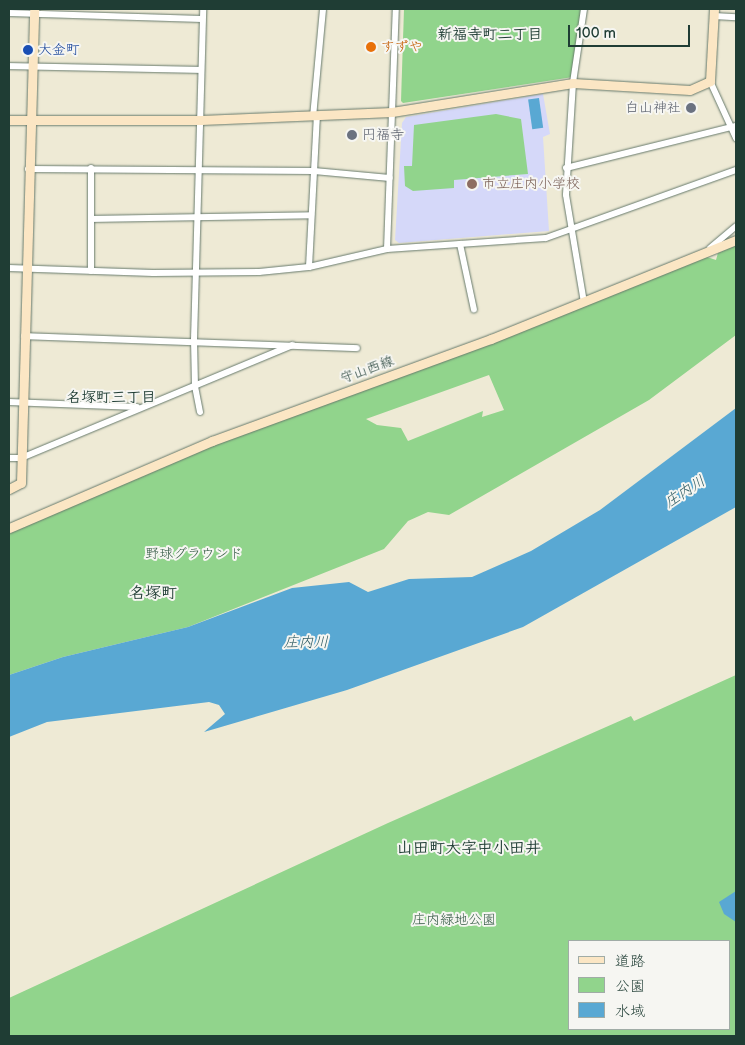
<!DOCTYPE html>
<meta charset="utf-8">
<style>
body{margin:0}
#map{position:relative;width:745px;height:1045px;overflow:hidden;background:#eeead5;font-family:"Balsamiq Sans","Klee One",sans-serif}
div>[style]{position:absolute}
[style*='--x']{left:calc(var(--x)*1px);top:calc(var(--y)*1px);width:calc(var(--w)*1px);rotate:calc(var(--a)*1deg)}
.built>*{inset:0;background:#d5d8f9}
.green>*{inset:0;background:#91d48c}
.water>*{inset:0;background:#59a8d3;transform-origin:0 0}
.roads{filter:drop-shadow(0 0 1px #677a6c) drop-shadow(0 0 1px #677a6c)}
.street>*{height:6px;margin:-3px;padding:0 3px;transform-origin:3px;border-radius:3px;background:#fff}
.secondary>*{height:9px;margin:-4.5px;padding:0 4.5px;transform-origin:4.5px;border-radius:4.5px;background:#fbe6c4}
.dots>*{width:14px;height:14px;translate:-50% -50%;box-sizing:border-box;border:2px solid #f6f6f2;border-radius:50%}
span{translate:-50% -50%;white-space:nowrap;text-align:center;line-height:1.15;-webkit-text-stroke:4px #f6f6f2;paint-order:stroke}
.food-label{font-size:14px;color:#c56008}
.left{translate:0 -50%;text-align:left}
.transit-label{font-size:14px;color:#164399}
.worship-label{font-size:14px;color:#5b616d}
.right{translate:-100% -50%;text-align:right}
.education-label{font-size:14px;color:#785e54}
.street-label{font-size:14px;color:#1f3d34}
.park-label{font-size:14px;color:#365b46}
.neighbourhood-label{font-size:15px;color:#1f3d34;font-weight:700}
.water-label{font-size:15px;color:#305d64;font-style:italic}
.quarter-label{font-size:16px;color:#1f3d34;font-weight:700}
.frame{position:absolute;inset:0;border:10px solid #1f3d34;pointer-events:none}
.legend{position:absolute;left:568px;top:940px;width:162px;height:90px;box-sizing:border-box;background:#f6f6f2;border:1px solid #a0aca6;margin:0;padding:6px 9px;list-style:none;font-size:15px;color:#1f3d34}
.legend li{display:flex;align-items:center;gap:10px;height:25px}
.legend b{width:25px;border:1px solid #a0aca6}
.scale{position:absolute;left:568px;top:25px;width:122px;height:22px;box-sizing:border-box;border:2px solid #1f3d34;border-top:0;padding-left:6px;font-size:15px;line-height:18px;white-space:nowrap;color:#1f3d34;-webkit-text-stroke:4px #f6f6f2;paint-order:stroke}
</style>
<div id="map">
<div class="built">
<i style="clip-path:polygon(543px 94px,550px 134px,543px 137px,549px 231px,399px 243px,395px 240px,402px 123px,406px 117px)"></i>
</div>
<div class="green">
<i style="clip-path:polygon(404px 9px,581px 9px,573px 77px,403px 103px,401px 101px)"></i>
<i style="clip-path:polygon(496px 114px,521px 119px,528px 174px,454px 180px,454px 188px,413px 191px,405px 186px,404px 166px,412px 166px,414px 125px)"></i>
<i style="clip-path:polygon(evenodd,736px 245px,736px 335px,649px 400px,449px 515px,428px 512px,408px 521px,384px 549px,188px 627px,63px 657px,9px 675px,9px 528px,177px 456px,701px 255px,716px 260px,718px 253px,736px 245px,489px 375px,504px 410px,482px 417px,483px 411px,408px 441px,401px 428px,377px 425px,366px 419px,489px 375px)"></i>
<i style="clip-path:polygon(evenodd,736px 675px,736px 1036px,9px 1036px,9px 998px,388px 823px,631px 716px,634px 721px,736px 675px,569px 941px,729px 941px,729px 1029px,569px 1029px,569px 941px)"></i>
</div>
<div class="water">
<i style="left:539px;top:98px;width:30px;height:11px;rotate:82deg"></i>
<i style="clip-path:polygon(736px 408px,736px 507px,523px 627px,347px 690px,204px 732px,225px 714px,219px 705px,209px 702px,47px 722px,9px 737px,9px 675px,63px 657px,188px 627px,292px 588px,349px 582px,368px 592px,409px 579px,472px 577px,531px 551px,600px 510px)"></i>
<i style="clip-path:polygon(736px 891px,736px 922px,724px 914px,719px 902px)"></i>
</div>
<div class="roads">
<div class="street">
<i style="--x:584;--y:9;--w:75;--a:98.5"></i>
<i style="--x:573;--y:83;--w:112;--a:93.6"></i>
<i style="--x:566;--y:195;--w:109;--a:80.5"></i>
<i style="--x:9;--y:13;--w:193;--a:1.8"></i>
<i style="--x:714;--y:16;--w:22;--a:3"></i>
<i style="--x:9;--y:66;--w:192;--a:1.2"></i>
<i style="--x:710;--y:81;--w:63;--a:65.5"></i>
<i style="--x:313;--y:117;--w:108;--a:-84.7"></i>
<i style="--x:566;--y:168;--w:175;--a:-13.9"></i>
<i style="--x:28;--y:169;--w:286;--a:0.4"></i>
<i style="--x:314;--y:171;--w:76;--a:5.3"></i>
<i style="--x:92;--y:219;--w:219;--a:-1"></i>
<i style="--x:460;--y:244;--w:67;--a:78"></i>
<i style="--x:710;--y:248;--w:34;--a:-40"></i>
<i style="--x:387;--y:249;--w:240;--a:-87.9"></i>
<i style="--x:309;--y:267;--w:151;--a:-87"></i>
<i style="--x:9;--y:268;--w:144;--a:2"></i>
<i style="--x:153;--y:273;--w:106;--a:-0.5"></i>
<i style="--x:259;--y:272;--w:50;--a:-5.7"></i>
<i style="--x:309;--y:267;--w:80;--a:-13"></i>
<i style="--x:387;--y:249;--w:159;--a:-4"></i>
<i style="--x:546;--y:238;--w:202;--a:-19.7"></i>
<i style="--x:91;--y:271;--w:103;--a:-90"></i>
<i style="--x:24;--y:336;--w:333;--a:2.1"></i>
<i style="--x:9;--y:402;--w:128;--a:2.2"></i>
<i style="--x:200;--y:412;--w:25;--a:-101"></i>
<i style="--x:195;--y:387;--w:47;--a:-91.2"></i>
<i style="--x:194;--y:340;--w:331;--a:-88.4"></i>
<i style="--x:9;--y:458;--w:12;--a:0"></i>
<i style="--x:21;--y:458;--w:294;--a:-22.6"></i>
</div>
<div class="secondary">
<i style="--x:9;--y:120;--w:192;--a:0"></i>
<i style="--x:201;--y:120;--w:191;--a:-2.4"></i>
<i style="--x:392;--y:112;--w:183;--a:-9.1"></i>
<i style="--x:573;--y:83;--w:117;--a:3.4"></i>
<i style="--x:690;--y:90;--w:22;--a:-24"></i>
<i style="--x:710;--y:81;--w:72;--a:-86.8"></i>
<i style="--x:9;--y:489;--w:13;--a:-27"></i>
<i style="--x:21;--y:483;--w:474;--a:-88.4"></i>
<i style="--x:9;--y:528;--w:221;--a:-23.2"></i>
<i style="--x:212;--y:441;--w:297;--a:-20.1"></i>
<i style="--x:491;--y:339;--w:264;--a:-22"></i>
</div>
</div>
<div class="dots">
<i style="left:371px;top:47px;background:#e8710a"></i>
<i style="left:28px;top:50px;background:#1a4fb4"></i>
<i style="left:691px;top:108px;background:#6b7280"></i>
<i style="left:352px;top:135px;background:#6b7280"></i>
<i style="left:472px;top:184px;background:#8d6e63"></i>
</div>
<div class="food-label">
<span class="left" style="left:381px;top:47px">すずや</span>
</div>
<div class="transit-label">
<span class="left" style="left:38px;top:50px">大金町</span>
</div>
<div class="worship-label">
<span class="right" style="left:681px;top:108px">白山神社</span>
<span class="left" style="left:362px;top:135px">円福寺</span>
</div>
<div class="education-label">
<span class="left" style="left:482px;top:184px">市立庄内小学校</span>
</div>
<div class="street-label">
<span style="left:367px;top:370px;rotate:-20deg">守山西線</span>
</div>
<div class="park-label">
<span style="left:194px;top:554px">野球グラウンド</span>
<span style="left:454px;top:920px">庄内緑地公園</span>
</div>
<div class="neighbourhood-label">
<span style="left:490px;top:35px">新福寺町二丁目</span>
<span style="left:111px;top:398px">名塚町三丁目</span>
</div>
<div class="water-label">
<span style="left:685px;top:492px;rotate:-33deg">庄内川</span>
<span style="left:306px;top:643px">庄内川</span>
</div>
<div class="quarter-label">
<span style="left:153px;top:594px">名塚町</span>
<span style="left:469px;top:849px">山田町大字中小田井</span>
</div>
<div class="frame"></div>
<ul class="legend">
<li><b style="height:6px;background:#fbe6c4"></b>道路</li>
<li><b style="height:14px;background:#91d48c"></b>公園</li>
<li><b style="height:14px;background:#59a8d3"></b>水域</li>
</ul>
<div class="scale">100 m</div>
</div>
